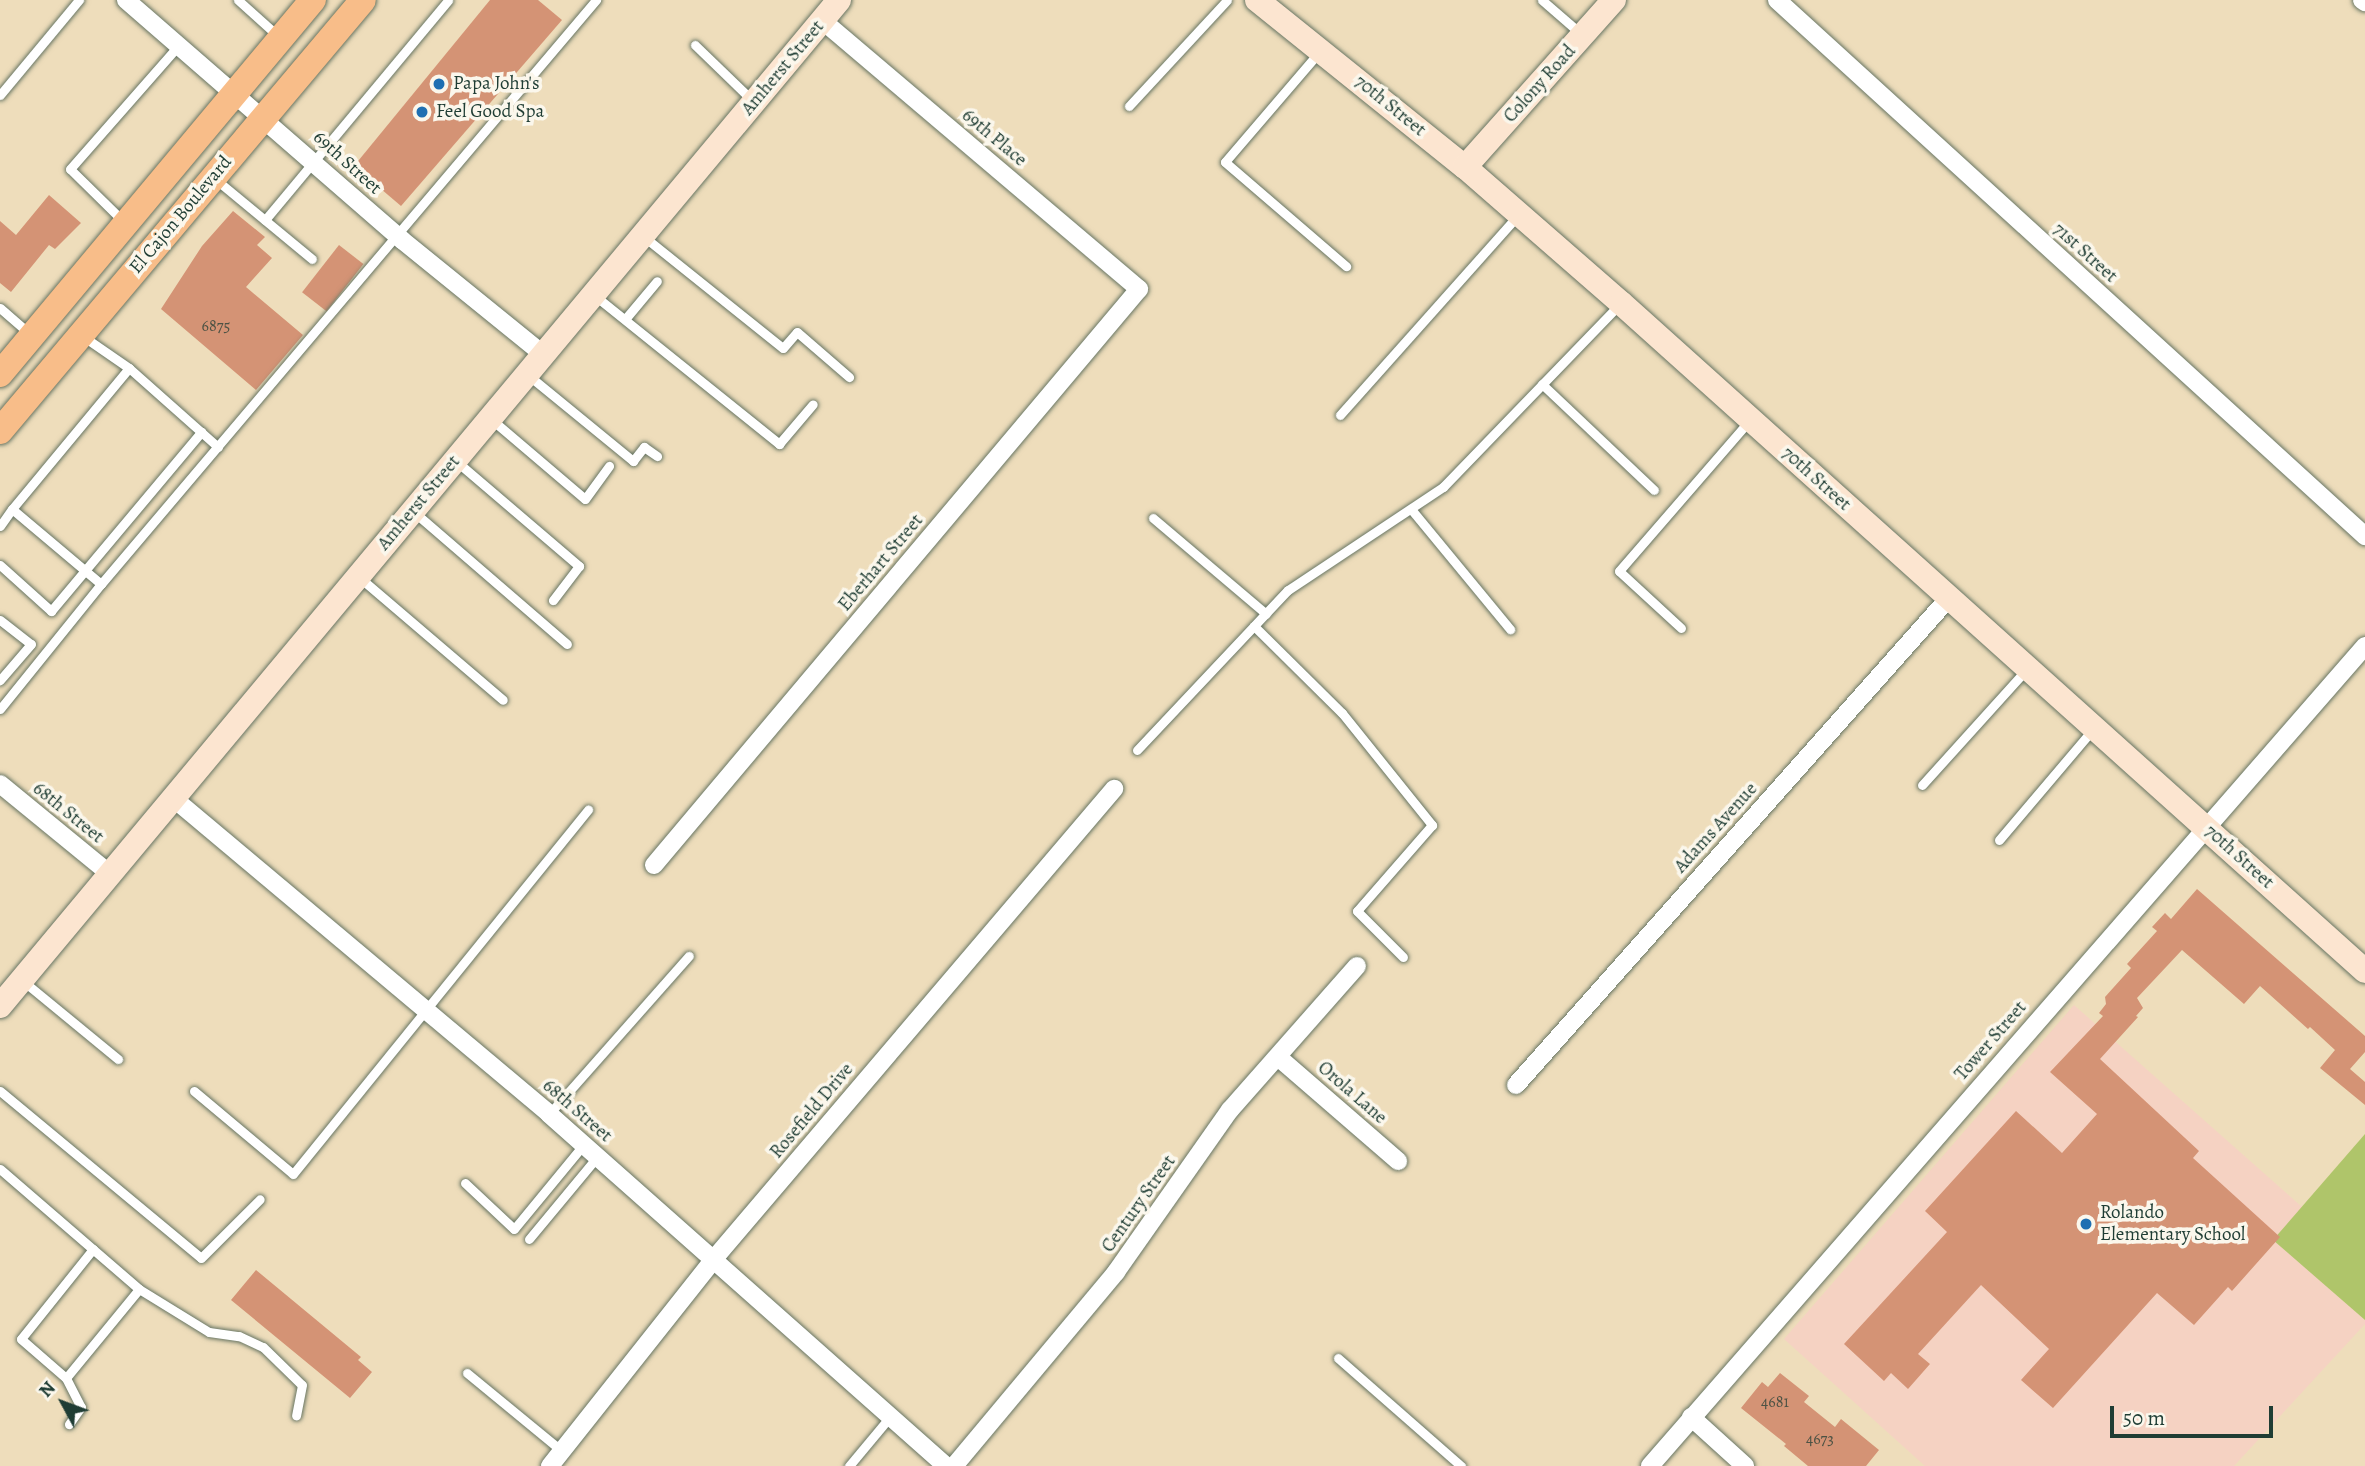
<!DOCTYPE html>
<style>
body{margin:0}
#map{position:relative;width:2365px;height:1466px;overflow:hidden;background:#edb;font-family:Alegreya,serif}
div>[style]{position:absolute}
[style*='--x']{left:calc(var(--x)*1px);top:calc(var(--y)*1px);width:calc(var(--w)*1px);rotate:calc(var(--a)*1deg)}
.built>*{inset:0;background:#f5d2c2}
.green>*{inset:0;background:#afc56a}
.building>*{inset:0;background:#d49375;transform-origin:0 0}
.roads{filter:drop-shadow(0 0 2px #677563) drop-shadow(0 0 2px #677563)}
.lane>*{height:9px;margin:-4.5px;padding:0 4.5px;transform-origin:4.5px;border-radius:4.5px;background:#fff}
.street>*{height:18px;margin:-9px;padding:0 9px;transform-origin:9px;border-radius:9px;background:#fff}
.secondary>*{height:24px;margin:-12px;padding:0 12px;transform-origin:12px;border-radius:12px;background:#fce5d0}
.primary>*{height:26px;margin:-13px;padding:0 13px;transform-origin:13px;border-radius:13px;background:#f8bd89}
.dots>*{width:19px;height:19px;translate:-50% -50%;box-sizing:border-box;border:4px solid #fbf7ec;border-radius:50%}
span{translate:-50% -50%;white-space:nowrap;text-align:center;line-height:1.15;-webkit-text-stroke:7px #fbf7ec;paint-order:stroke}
.number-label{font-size:16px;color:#4c5244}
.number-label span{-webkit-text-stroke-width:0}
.street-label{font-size:19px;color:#1f3d34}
.poi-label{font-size:19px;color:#1f3d34}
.left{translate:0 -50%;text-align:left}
.north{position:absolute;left:28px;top:1368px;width:70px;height:70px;-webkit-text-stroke:5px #fbf7ec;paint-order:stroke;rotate:311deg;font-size:19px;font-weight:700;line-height:28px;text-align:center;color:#1f3d34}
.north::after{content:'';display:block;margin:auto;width:24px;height:32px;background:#1f3d34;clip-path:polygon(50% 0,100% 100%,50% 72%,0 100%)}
.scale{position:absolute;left:2110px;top:1406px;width:163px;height:32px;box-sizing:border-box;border:4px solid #1f3d34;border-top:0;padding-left:9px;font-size:21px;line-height:24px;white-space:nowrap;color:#1f3d34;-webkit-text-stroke:5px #fbf7ec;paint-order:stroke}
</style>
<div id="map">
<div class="built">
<i style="clip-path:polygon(2074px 1005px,2302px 1207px,2274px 1240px,2365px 1320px,2365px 1324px,2234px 1466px,1925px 1466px,1784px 1339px)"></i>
</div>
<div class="green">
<i style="clip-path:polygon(2365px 1134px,2365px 1320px,2273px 1240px)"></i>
</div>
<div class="building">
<i style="clip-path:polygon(490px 0,538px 0,562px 20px,401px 206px,354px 166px)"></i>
<i style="clip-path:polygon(49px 195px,81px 223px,55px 249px,49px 245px,11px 292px,0 283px,0 221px,16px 235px)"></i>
<i style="clip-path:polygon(233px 211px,265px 237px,257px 245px,272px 258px,246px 287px,303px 335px,256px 390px,161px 309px,202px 246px)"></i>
<i style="left:339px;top:245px;width:31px;height:60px;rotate:38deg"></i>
<i style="clip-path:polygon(2197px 889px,2365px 1036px,2365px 1052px,2350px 1069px,2365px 1082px,2365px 1105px,2320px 1068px,2335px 1050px,2310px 1027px,2308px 1029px,2260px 986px,2244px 1004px,2182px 950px,2137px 998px,2143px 1008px,2136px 1016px,2138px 1017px,2100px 1059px,2199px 1151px,2193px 1158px,2280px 1237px,2232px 1291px,2228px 1287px,2194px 1325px,2157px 1293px,2053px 1408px,2021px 1380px,2049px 1349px,1981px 1285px,1918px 1354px,1930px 1364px,1908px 1389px,1891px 1373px,1884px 1381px,1844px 1344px,1947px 1232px,1925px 1211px,2016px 1111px,2062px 1153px,2097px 1114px,2050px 1072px,2103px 1016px,2099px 1013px,2106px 1004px,2105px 997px,2131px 968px,2127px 964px,2157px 931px,2152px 927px,2165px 913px,2171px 919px)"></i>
<i style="clip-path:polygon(256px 1270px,361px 1357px,358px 1360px,372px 1372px,350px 1398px,231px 1300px)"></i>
<i style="clip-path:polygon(1780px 1373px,1809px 1396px,1804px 1402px,1835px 1427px,1841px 1419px,1879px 1450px,1866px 1466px,1808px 1466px,1784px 1446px,1786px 1444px,1741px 1408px,1762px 1382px,1768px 1387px)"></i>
</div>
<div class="roads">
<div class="lane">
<i style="--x:238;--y:0;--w:54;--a:42"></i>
<i style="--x:1542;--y:0;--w:50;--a:41"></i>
<i style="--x:695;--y:45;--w:81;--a:44"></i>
<i style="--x:1320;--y:51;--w:146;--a:130.6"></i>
<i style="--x:1225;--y:162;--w:160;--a:40.7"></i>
<i style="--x:0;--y:95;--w:124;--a:-50.3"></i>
<i style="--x:1129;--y:106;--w:144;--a:-47.2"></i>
<i style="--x:214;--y:178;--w:127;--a:39.6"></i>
<i style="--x:265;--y:220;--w:286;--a:-50.2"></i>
<i style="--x:123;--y:221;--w:74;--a:-135.5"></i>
<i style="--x:70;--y:169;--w:165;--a:-48.7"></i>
<i style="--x:643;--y:236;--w:179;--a:38.7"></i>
<i style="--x:783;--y:348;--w:21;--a:-49"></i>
<i style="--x:797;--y:332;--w:69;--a:40.9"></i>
<i style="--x:594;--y:295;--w:238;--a:38.8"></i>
<i style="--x:779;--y:444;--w:52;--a:-49.6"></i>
<i style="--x:0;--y:308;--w:41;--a:41.1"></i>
<i style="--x:626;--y:318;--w:48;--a:-50"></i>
<i style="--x:84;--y:337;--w:55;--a:34.6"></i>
<i style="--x:528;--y:375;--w:136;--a:39.3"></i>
<i style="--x:633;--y:461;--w:18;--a:-52"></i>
<i style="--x:644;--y:447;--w:16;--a:35"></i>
<i style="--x:1542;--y:384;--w:154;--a:43.4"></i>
<i style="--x:1340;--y:415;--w:268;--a:-48.3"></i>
<i style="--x:491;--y:419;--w:123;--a:40.4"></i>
<i style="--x:585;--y:499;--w:41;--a:-54"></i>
<i style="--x:456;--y:461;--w:162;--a:40.5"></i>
<i style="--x:579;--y:566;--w:43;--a:127.4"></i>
<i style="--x:1411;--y:509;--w:156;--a:50.5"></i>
<i style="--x:414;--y:512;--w:202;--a:40.8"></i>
<i style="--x:1153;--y:518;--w:148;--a:40.3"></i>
<i style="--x:0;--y:526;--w:21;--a:-55"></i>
<i style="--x:0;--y:565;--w:69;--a:42"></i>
<i style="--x:51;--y:611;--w:234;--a:-50"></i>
<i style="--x:359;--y:577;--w:189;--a:40.5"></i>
<i style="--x:101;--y:584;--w:116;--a:-139.9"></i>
<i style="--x:12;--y:509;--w:183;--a:-50.3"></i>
<i style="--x:129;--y:368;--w:119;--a:41.6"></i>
<i style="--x:0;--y:620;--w:39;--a:38"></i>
<i style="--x:31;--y:644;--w:48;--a:130.7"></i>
<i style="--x:1254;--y:626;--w:124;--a:44.7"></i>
<i style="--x:1342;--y:713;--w:144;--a:51.2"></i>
<i style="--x:1432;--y:825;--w:114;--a:131.1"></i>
<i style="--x:1357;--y:911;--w:65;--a:45"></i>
<i style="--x:1681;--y:628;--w:84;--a:-137.4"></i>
<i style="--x:1619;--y:571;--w:198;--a:-49.1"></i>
<i style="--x:0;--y:709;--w:161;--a:-51.1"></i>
<i style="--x:101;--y:584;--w:766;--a:-49.72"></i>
<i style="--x:1137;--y:750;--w:220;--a:-46.7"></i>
<i style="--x:1288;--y:590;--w:186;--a:-33.6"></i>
<i style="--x:1443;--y:487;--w:255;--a:-46"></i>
<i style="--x:1922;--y:785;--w:155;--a:-47.9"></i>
<i style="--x:1999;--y:840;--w:145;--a:-49.7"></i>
<i style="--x:23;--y:981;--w:123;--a:39.4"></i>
<i style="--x:0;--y:1091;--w:261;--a:39.7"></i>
<i style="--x:201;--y:1258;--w:83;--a:-45"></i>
<i style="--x:194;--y:1091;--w:129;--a:40"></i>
<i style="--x:293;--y:1174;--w:469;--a:-51"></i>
<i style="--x:549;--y:1114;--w:211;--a:-48.5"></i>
<i style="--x:0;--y:1169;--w:184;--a:40.8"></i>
<i style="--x:139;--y:1289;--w:82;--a:31.6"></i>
<i style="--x:209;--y:1332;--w:30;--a:8"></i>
<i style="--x:239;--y:1336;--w:26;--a:25"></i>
<i style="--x:263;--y:1347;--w:54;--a:44.3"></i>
<i style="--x:302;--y:1385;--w:31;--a:101"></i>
<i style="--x:465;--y:1183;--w:67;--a:43.2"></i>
<i style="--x:514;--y:1229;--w:110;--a:-50.5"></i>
<i style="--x:529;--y:1239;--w:108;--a:-50.3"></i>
<i style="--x:93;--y:1249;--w:115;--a:128.7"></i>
<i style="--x:21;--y:1339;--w:60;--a:40.9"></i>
<i style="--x:66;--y:1378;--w:115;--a:-50.6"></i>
<i style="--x:1338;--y:1358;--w:164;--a:41.3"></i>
<i style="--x:467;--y:1373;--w:123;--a:39.4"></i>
<i style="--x:66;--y:1378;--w:33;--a:63"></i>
<i style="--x:81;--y:1407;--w:21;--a:125"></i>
<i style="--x:849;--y:1466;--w:62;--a:-50.2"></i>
</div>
<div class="street">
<i style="--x:126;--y:0;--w:366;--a:41"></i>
<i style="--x:402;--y:240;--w:181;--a:39"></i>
<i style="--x:1777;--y:0;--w:796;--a:42.35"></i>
<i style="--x:2362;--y:0;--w:4;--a:34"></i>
<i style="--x:0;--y:784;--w:142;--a:39.3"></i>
<i style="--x:173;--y:798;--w:491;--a:40"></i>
<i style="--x:549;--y:1114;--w:531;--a:41.56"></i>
<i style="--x:654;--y:865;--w:753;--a:-49.9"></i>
<i style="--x:1139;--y:289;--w:416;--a:-139.7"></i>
<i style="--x:1278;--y:1057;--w:159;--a:40.9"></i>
<i style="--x:1516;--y:1085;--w:650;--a:-48.37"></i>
<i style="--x:1691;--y:1417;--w:73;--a:42.2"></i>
<i style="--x:550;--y:1466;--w:263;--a:-51.6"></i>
<i style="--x:713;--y:1260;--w:619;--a:-49.59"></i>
<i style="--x:954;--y:1466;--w:253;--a:-50.1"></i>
<i style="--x:1116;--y:1272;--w:198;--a:-54.9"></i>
<i style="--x:1230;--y:1110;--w:192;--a:-48.6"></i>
<i style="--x:1650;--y:1466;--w:1088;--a:-48.91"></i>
</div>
<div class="secondary">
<i style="--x:1257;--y:0;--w:267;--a:38.8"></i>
<i style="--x:1465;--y:167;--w:207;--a:41.1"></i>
<i style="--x:1621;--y:303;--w:1000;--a:41.92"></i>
<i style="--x:1465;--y:167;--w:224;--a:-48.3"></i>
<i style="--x:0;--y:1006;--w:1310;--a:-50.17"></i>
</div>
<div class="primary">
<i style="--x:0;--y:374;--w:488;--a:-50.1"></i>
<i style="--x:0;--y:431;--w:563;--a:-49.89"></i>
</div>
</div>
<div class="dots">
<i style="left:439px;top:84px;background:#1f6fb2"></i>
<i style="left:422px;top:112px;background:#1f6fb2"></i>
<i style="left:2086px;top:1224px;background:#1f6fb2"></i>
</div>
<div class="number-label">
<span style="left:216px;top:326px">6875</span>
<span style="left:1775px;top:1402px">4681</span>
<span style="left:1820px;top:1439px">4673</span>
</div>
<div class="street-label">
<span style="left:783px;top:68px;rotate:-50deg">Amherst Street</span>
<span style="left:1540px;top:84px;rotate:-48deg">Colony Road</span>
<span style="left:1390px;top:106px;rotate:39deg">70th Street</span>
<span style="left:994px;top:138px;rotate:40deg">69th Place</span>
<span style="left:347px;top:163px;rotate:42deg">69th Street</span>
<span style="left:181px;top:215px;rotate:-50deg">El Cajon Boulevard</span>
<span style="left:2085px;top:253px;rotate:42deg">71st Street</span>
<span style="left:1816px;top:479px;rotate:42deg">70th Street</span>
<span style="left:419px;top:503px;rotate:-50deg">Amherst Street</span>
<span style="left:881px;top:563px;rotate:-50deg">Eberhart Street</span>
<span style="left:68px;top:813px;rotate:39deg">68th Street</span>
<span style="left:1716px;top:828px;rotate:-48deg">Adams Avenue</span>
<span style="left:2239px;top:857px;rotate:42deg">70th Street</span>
<span style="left:1991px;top:1041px;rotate:-49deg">Tower Street</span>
<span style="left:1352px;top:1093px;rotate:41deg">Orola Lane</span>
<span style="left:577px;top:1111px;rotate:41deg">68th Street</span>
<span style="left:812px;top:1111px;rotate:-50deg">Rosefield Drive</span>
<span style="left:1139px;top:1204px;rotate:-55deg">Century Street</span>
</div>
<div class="poi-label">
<span class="left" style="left:453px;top:84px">Papa John's</span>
<span class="left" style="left:436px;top:112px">Feel Good Spa</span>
<span class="left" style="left:2100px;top:1224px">Rolando<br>Elementary School</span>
</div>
<div class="north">N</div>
<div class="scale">50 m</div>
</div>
